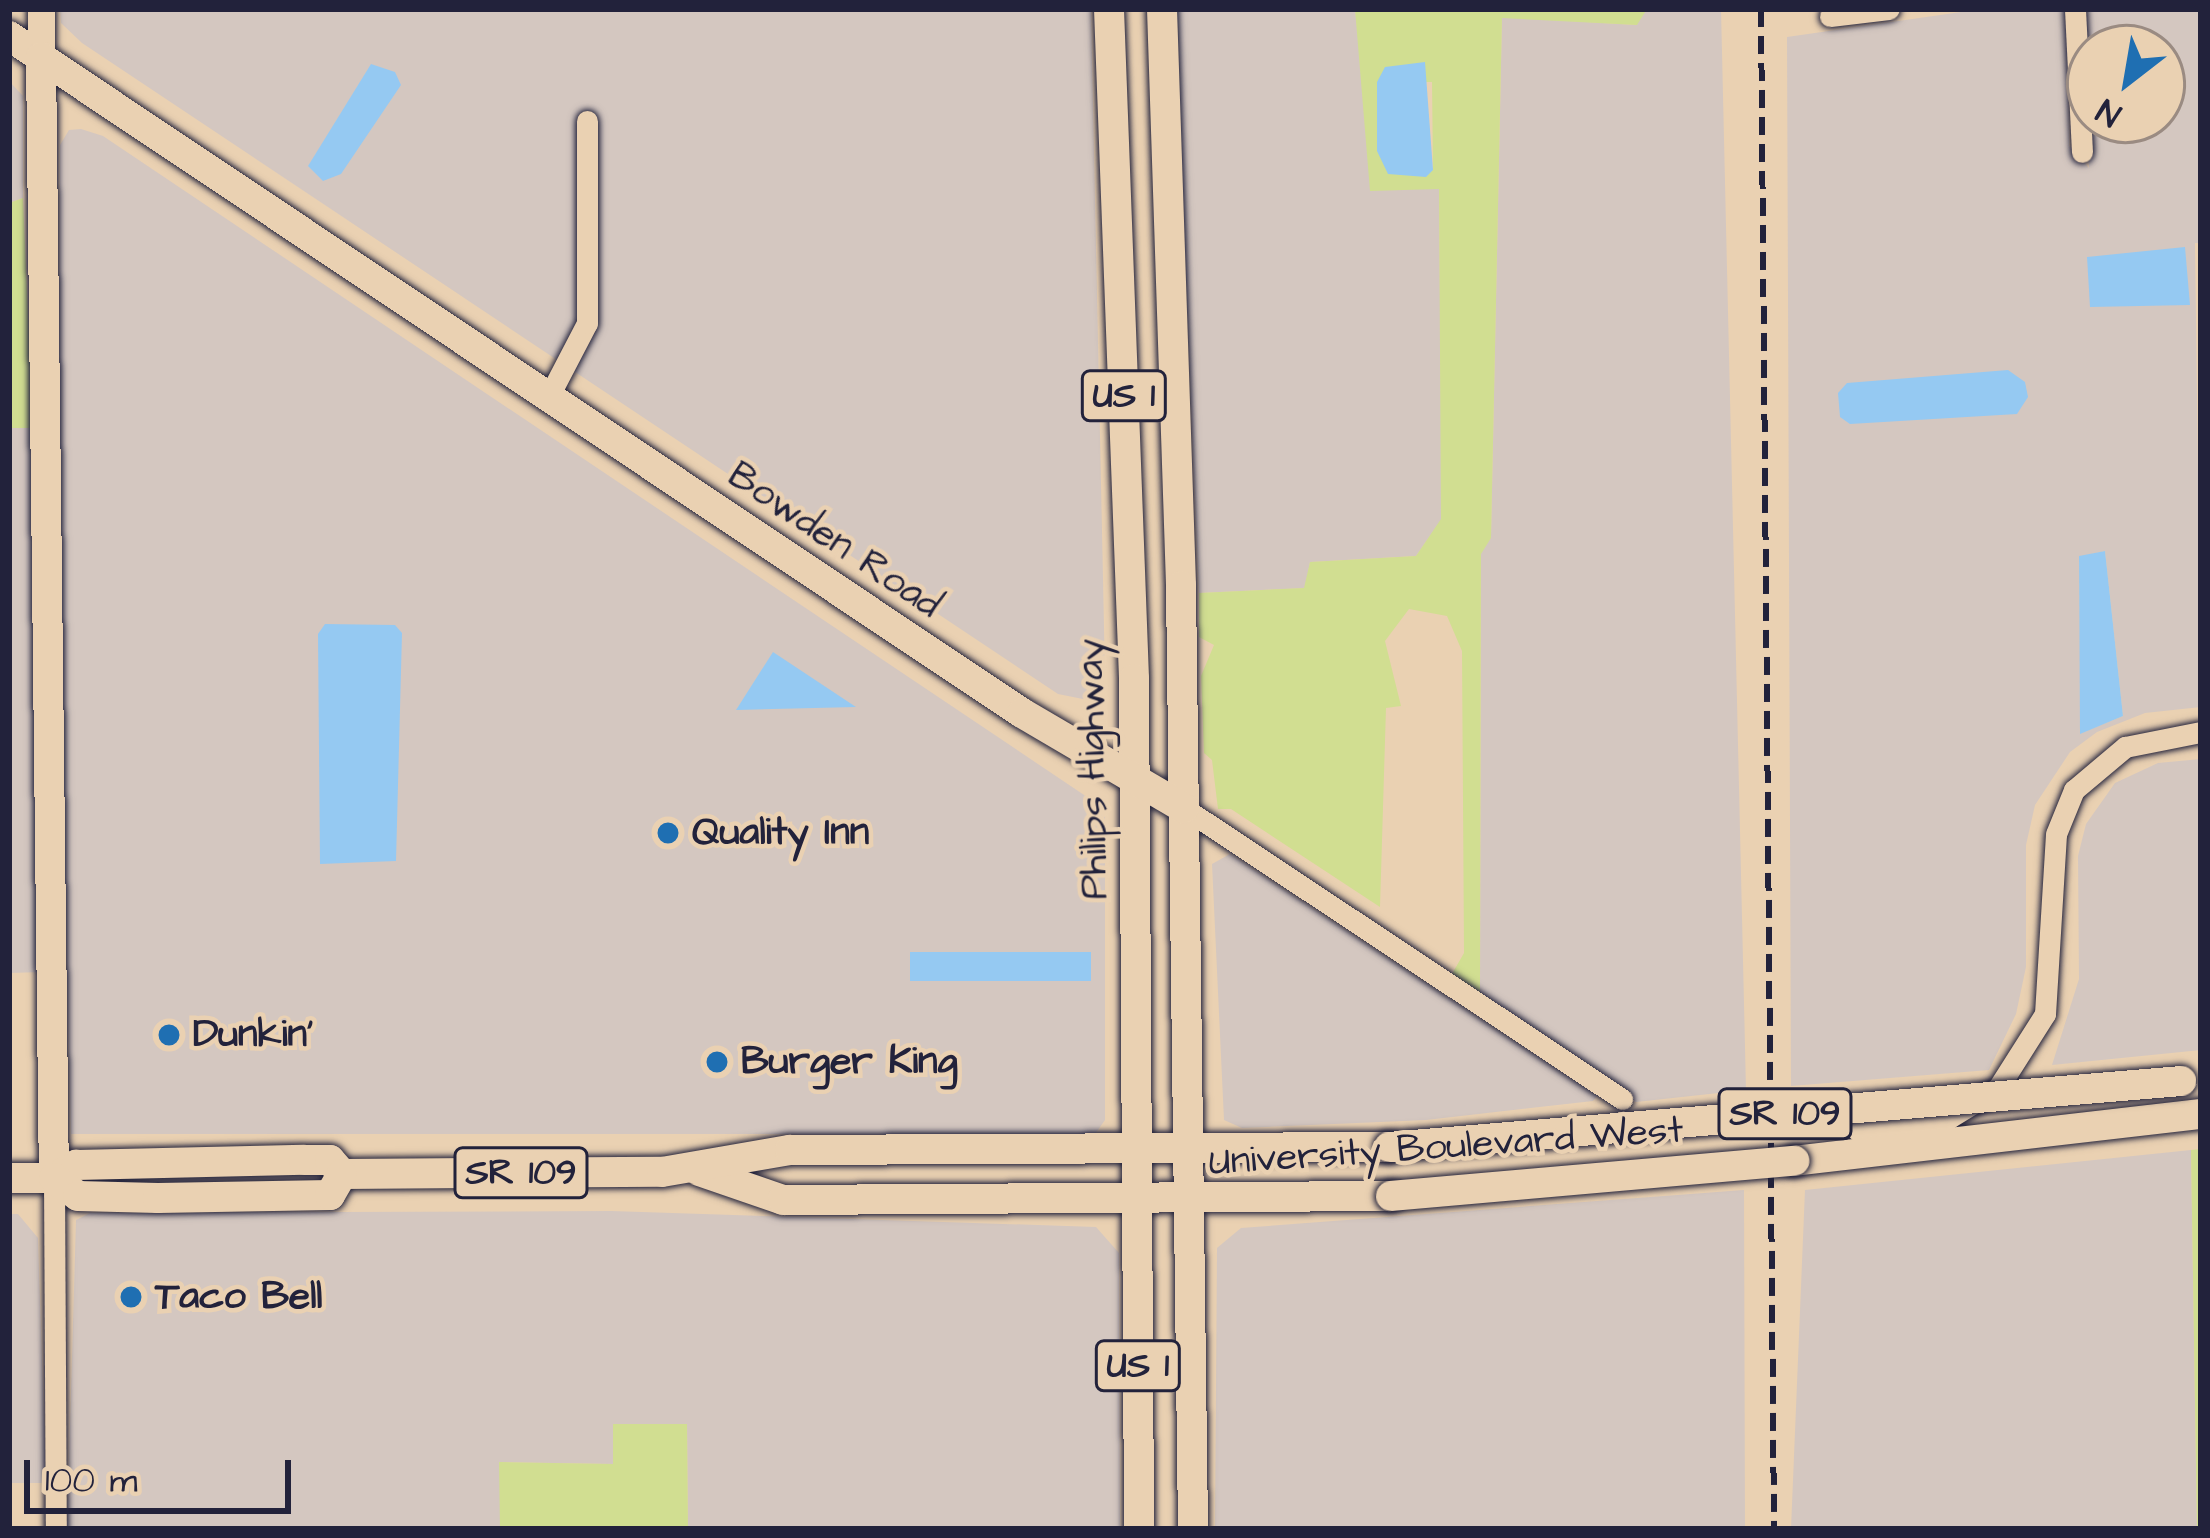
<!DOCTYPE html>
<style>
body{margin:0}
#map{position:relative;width:2210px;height:1538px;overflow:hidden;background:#ead1b2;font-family:"Architects Daughter",sans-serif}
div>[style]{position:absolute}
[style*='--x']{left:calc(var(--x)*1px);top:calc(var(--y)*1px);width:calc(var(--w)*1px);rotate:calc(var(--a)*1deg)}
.built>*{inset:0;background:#d4c7c0}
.green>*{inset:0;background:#d1de91}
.water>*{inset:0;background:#95c9f2;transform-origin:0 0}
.roads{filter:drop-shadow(0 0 3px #22223b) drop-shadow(0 0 3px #22223b)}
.street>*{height:21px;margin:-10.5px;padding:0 10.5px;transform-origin:10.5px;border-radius:10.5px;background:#ead1b2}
.secondary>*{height:27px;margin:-13.5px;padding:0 13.5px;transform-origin:13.5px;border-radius:13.5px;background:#ead1b2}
.primary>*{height:30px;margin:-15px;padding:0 15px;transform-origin:15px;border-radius:15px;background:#ead1b2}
.rail>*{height:6px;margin-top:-3px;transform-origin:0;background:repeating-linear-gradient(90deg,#22223b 0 18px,transparent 0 27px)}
.bridges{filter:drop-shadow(0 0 3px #22223b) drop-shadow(0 0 3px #22223b)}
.primary-bridge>*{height:30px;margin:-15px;padding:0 15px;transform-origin:15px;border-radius:15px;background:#ead1b2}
.dots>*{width:33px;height:33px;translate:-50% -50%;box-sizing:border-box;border:6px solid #ead1b2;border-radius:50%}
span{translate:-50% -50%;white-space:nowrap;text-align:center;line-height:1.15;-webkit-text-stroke:9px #ead1b2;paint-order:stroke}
.shield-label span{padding:3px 9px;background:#ead1b2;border:3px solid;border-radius:9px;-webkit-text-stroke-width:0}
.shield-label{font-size:36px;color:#22223b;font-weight:700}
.street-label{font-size:39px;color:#22223b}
.poi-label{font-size:39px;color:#22223b;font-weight:700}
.left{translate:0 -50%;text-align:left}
.frame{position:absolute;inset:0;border:12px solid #22223b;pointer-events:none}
.north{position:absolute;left:2066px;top:24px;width:120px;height:120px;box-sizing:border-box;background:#ead1b2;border:3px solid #9a8b82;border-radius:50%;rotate:211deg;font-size:33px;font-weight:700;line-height:48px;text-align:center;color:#22223b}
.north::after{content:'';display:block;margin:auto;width:42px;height:54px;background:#1f6fb2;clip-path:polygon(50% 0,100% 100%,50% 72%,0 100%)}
.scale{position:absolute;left:24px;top:1460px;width:267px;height:54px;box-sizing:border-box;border:6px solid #22223b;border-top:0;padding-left:15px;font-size:36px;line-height:42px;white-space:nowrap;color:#22223b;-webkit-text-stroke:9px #ead1b2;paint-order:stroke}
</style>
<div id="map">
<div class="built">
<i style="clip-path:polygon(60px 9px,1091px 9px,1105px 674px,1083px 699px,1058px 694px,82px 43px,61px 23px)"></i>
<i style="clip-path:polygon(1175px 9px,1355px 9px,1361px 62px,1439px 188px,1442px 519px,1416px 556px,1310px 562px,1305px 588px,1199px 593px)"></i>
<i style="clip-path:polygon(1647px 9px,1721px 9px,1746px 1090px,1636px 1102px,1480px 992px,1481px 553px,1491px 537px,1502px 17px,1636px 25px)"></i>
<i style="clip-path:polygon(evenodd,1982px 9px,2067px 9px,2069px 146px,2089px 168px,2078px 9px,2201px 9px,2201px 243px,2195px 243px,2201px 707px,2145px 713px,2097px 732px,2070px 752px,2035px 805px,2026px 845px,2026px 967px,2016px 1014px,1989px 1070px,1791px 1086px,1787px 37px,1982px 9px,2090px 48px,2162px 48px,2162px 120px,2090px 120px,2090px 48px,1982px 9px,2105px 551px,2123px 716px,2081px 733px,2079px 557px,2105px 551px)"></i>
<i style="clip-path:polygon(9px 81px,23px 96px,23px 198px,9px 203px)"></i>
<i style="clip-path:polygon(81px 129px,103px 136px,1096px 803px,1105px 816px,1105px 1120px,1095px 1134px,71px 1134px,58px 599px,60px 145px,69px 130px)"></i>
<i style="clip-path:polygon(9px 428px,33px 428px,42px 972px,9px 973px)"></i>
<i style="clip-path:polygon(2201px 759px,2201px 1050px,2052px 1065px,2079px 979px,2078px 856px,2086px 824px,2115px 783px,2158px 763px)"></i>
<i style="clip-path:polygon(1230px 854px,1597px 1096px,1593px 1101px,1426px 1120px,1242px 1128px,1224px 1120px,1212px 864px)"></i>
<i style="clip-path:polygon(2191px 1150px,2197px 1529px,1791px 1529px,1805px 1190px)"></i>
<i style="clip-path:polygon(1744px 1190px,1745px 1529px,1215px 1529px,1217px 1248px,1241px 1228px)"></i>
<i style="clip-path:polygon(611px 1211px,1096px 1227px,1119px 1253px,1120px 1529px,688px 1529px,687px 1424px,613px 1425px,613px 1464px,500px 1462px,500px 1529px,67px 1529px,76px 1220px,90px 1213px)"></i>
<i style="clip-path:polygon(9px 1214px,18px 1214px,38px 1238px,46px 1483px,9px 1483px)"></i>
</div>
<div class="green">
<i style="clip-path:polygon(evenodd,1355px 9px,1647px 9px,1637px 25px,1502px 18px,1491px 538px,1481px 554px,1480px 992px,1452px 974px,1464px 953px,1462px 651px,1447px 616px,1409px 609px,1385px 641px,1401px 706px,1386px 708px,1380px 907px,1231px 809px,1218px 809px,1212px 760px,1204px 753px,1201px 676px,1214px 645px,1199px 637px,1199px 593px,1304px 588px,1310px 562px,1416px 556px,1441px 519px,1439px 189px,1370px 191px,1355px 9px,1377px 82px,1432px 82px,1433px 170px,1377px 151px,1377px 82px)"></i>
<i style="clip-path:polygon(23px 198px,33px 428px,9px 428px,9px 203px)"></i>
<i style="clip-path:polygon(2201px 1149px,2201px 1529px,2197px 1529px,2191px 1150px)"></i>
<i style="clip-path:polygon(613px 1424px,687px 1424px,688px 1529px,500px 1529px,499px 1462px,613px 1464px)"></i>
</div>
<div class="water">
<i style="clip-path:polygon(1425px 62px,1433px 170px,1426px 177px,1388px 174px,1377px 151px,1377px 82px,1385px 67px)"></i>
<i style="clip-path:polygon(371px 64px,395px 72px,401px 85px,341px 174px,323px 181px,308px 166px)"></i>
<i style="clip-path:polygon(2185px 247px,2190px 305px,2090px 307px,2087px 257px)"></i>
<i style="clip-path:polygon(2008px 370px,2025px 382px,2028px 397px,2017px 414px,1850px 424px,1840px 417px,1838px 393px,1847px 383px)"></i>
<i style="clip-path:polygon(2105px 551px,2123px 716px,2080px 734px,2079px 556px)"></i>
<i style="clip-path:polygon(325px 624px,395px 625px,402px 633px,396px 861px,320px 864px,318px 634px)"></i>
<i style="clip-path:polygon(773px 652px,856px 707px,736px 710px)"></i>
<i style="left:910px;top:952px;width:181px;height:29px"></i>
</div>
<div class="roads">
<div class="street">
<i style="--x:2075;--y:9;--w:143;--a:87.2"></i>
<i style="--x:1830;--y:16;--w:59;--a:-6.8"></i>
<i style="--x:549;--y:396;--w:82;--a:-62.5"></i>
<i style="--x:587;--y:323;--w:202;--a:-90"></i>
<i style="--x:1184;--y:808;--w:526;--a:33.6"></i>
<i style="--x:1857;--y:1130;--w:93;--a:-7.4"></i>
<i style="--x:1949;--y:1118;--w:57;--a:-31.5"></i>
<i style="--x:1998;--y:1088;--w:88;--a:-57.6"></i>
<i style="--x:2045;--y:1014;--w:180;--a:-86.5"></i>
<i style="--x:2056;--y:834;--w:48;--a:-67.8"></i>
<i style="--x:2074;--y:790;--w:67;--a:-40.1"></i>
<i style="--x:2125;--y:747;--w:77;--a:-11.2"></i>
<i style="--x:54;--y:1178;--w:351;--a:89.7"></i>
</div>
<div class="secondary">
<i style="--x:41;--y:9;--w:48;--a:90"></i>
</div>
<div class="primary">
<i style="--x:1109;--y:9;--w:670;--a:87.86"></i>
<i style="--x:1134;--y:679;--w:850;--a:89.66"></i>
<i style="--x:1162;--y:9;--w:577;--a:88.11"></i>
<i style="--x:1181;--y:586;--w:943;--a:89.27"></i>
<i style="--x:9;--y:36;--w:1218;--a:33.76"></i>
<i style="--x:1022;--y:713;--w:188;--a:30.4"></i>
<i style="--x:41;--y:57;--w:1121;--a:89.34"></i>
<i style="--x:1794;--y:1161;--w:410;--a:-6.6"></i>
<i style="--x:699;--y:1171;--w:89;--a:19"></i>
<i style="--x:783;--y:1200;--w:608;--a:-0.38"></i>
<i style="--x:9;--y:1178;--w:45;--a:0"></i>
<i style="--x:54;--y:1178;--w:26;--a:-31"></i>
<i style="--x:76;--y:1165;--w:228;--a:-1.3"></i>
<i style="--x:304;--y:1160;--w:26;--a:0"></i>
<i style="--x:330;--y:1160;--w:18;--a:49"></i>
<i style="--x:342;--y:1174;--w:320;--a:-0.4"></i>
<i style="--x:662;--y:1172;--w:130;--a:-9.8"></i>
<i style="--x:790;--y:1150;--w:599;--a:-0.29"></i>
<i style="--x:54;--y:1178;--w:30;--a:37"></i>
<i style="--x:78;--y:1196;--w:80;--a:1.4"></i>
<i style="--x:158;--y:1198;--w:172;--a:-1"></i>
<i style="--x:330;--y:1195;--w:24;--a:-60"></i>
</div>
</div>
<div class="rail">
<i style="--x:1761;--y:9;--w:1520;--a:89.51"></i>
</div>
<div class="bridges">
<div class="primary-bridge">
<i style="--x:1389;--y:1147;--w:795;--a:-4.76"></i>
<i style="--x:1391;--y:1196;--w:405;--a:-5"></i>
</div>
</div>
<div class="dots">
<i style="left:668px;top:833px;background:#1f6fb2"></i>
<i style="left:169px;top:1035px;background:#1f6fb2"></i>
<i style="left:717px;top:1062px;background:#1f6fb2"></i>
<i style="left:131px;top:1297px;background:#1f6fb2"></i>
</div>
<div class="shield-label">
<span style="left:1124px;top:396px">US 1</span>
<span style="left:1785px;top:1114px">SR 109</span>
<span style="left:521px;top:1173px">SR 109</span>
<span style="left:1138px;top:1366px">US 1</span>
</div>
<div class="street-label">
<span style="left:834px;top:541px;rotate:34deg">Bowden Road</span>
<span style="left:1094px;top:769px;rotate:-91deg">Philips Highway</span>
<span style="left:1446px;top:1147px;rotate:-4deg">University Boulevard West</span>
</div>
<div class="poi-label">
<span class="left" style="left:692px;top:833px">Quality Inn</span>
<span class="left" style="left:193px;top:1035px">Dunkin'</span>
<span class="left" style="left:741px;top:1062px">Burger King</span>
<span class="left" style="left:155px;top:1297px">Taco Bell</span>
</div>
<div class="frame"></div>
<div class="north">N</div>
<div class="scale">100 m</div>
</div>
